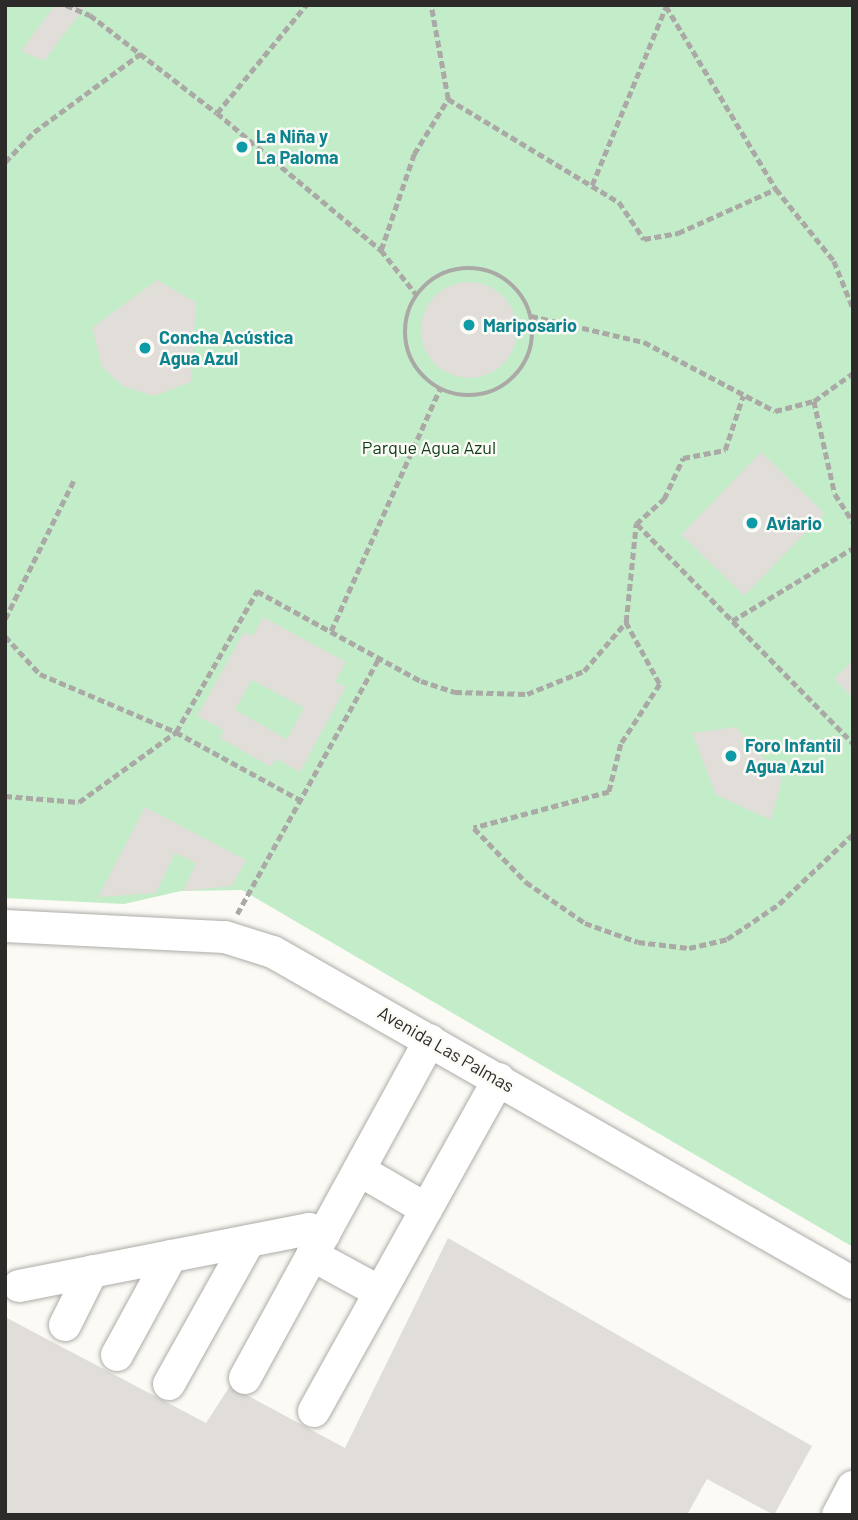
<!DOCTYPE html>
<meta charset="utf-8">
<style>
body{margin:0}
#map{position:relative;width:858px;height:1520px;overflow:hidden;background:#fbfaf5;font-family:Barlow,sans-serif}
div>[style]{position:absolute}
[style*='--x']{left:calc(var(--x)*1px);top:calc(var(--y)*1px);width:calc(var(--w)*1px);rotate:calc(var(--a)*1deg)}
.green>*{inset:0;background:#c3ecc8}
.building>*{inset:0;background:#e1deda;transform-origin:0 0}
.round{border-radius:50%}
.path>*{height:4.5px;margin-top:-2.25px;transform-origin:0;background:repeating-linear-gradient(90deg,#aaa9a6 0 7px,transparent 0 10.5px)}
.path>.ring{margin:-2.25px;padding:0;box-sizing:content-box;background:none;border:4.5px solid #aaa9a6;border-radius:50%}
.roads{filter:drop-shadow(0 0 2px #aeaca8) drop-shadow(0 0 2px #aeaca8)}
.minor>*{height:32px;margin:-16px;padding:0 16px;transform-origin:16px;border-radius:16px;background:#fff}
.dots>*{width:19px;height:19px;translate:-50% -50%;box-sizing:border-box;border:4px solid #fbfaf5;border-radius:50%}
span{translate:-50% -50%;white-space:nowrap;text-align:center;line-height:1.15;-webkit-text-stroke:5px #fbfaf5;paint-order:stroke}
.culture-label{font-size:18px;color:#0d838f;font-weight:700}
.left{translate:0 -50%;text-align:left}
.park-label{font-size:18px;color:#0d3c19}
.street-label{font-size:18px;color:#2c2b2a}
.frame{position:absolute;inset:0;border:7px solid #2c2b2a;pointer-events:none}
</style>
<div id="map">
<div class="green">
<i style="clip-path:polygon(5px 5px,853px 5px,853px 1247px,242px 890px,181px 891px,124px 904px,5px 898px)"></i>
</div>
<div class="building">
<i style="clip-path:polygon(55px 5px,86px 5px,44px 61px,21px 51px)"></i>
<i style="clip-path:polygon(157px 280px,196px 302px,191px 382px,154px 396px,124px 387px,102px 367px,92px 328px)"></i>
<i class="round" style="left:421px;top:282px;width:96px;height:96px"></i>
<i style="left:761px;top:452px;width:88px;height:115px;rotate:44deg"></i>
<i style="clip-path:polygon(evenodd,263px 617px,346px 662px,335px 682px,346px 687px,300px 772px,276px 759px,271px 767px,220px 738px,224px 730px,197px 716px,244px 632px,253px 636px,263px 617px,252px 680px,304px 708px,287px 739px,235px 710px,252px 680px)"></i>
<i style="clip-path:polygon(853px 660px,853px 698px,834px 679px)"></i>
<i style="clip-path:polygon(736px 727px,782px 779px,771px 820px,716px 795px,692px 733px)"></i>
<i style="clip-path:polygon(145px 807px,246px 860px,232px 886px,183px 891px,196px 863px,175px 853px,156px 893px,98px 897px)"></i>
<i style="clip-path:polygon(448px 1238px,812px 1446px,774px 1515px,707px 1479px,687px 1515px,5px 1515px,5px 1317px,206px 1423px,230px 1386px,345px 1448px)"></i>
</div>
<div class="path">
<i style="--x:66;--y:5;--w:26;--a:23"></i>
<i style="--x:90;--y:15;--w:160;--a:37.7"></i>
<i style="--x:217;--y:113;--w:214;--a:39.9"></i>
<i style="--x:381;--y:250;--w:56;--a:51.5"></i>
<i style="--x:666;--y:6;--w:214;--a:59"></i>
<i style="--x:448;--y:99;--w:200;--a:31.1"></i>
<i style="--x:619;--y:202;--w:45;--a:56"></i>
<i style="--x:644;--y:239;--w:35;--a:-10"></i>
<i style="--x:678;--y:233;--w:107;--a:-24.2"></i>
<i style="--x:776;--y:189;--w:92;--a:51.1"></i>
<i style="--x:834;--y:261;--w:51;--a:68"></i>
<i style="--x:217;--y:113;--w:140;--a:-50.5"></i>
<i style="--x:5;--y:162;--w:42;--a:-46"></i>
<i style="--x:34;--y:132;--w:132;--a:-36.3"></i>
<i style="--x:592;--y:185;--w:194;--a:-67.5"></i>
<i style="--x:381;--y:250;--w:102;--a:-71"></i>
<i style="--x:414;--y:154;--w:65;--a:-58.3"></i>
<i style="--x:448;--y:99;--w:96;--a:-100.3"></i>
<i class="ring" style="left:405px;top:268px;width:123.5px;height:123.5px"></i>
<i style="--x:531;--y:316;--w:116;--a:13"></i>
<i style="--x:644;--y:342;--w:148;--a:27.8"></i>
<i style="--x:775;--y:411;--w:40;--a:-14.4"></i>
<i style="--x:814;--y:401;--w:48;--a:-35.7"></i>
<i style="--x:814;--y:401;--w:95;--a:77.3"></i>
<i style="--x:835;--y:494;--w:33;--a:57"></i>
<i style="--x:637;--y:524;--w:308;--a:45.4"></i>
<i style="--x:5;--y:619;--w:157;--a:-63.6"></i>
<i style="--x:732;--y:621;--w:141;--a:-31.1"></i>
<i style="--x:626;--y:622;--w:71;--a:61.3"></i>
<i style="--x:660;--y:684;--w:72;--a:123"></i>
<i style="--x:621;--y:744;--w:49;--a:104"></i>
<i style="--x:609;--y:792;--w:140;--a:165.1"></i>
<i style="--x:474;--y:828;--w:75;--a:46.1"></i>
<i style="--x:526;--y:882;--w:72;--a:34.8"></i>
<i style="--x:585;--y:923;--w:56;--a:19.7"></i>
<i style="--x:638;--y:942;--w:51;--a:6.7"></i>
<i style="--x:689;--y:948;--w:39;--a:-13"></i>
<i style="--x:727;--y:939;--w:63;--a:-33.9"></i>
<i style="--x:779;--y:904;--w:102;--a:-43.4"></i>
<i style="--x:331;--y:631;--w:265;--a:-65.8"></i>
<i style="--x:5;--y:636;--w:52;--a:47.4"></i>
<i style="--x:40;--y:674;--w:148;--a:23.1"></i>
<i style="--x:176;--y:732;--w:141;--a:28.7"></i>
<i style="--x:5;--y:796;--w:74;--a:4.6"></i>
<i style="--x:79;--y:802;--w:120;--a:-35.8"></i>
<i style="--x:176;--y:732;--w:163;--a:-60.1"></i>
<i style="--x:257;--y:591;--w:187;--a:28.8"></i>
<i style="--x:421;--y:681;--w:36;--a:18"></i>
<i style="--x:455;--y:692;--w:72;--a:1.6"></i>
<i style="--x:527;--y:694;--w:61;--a:-22"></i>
<i style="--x:584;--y:671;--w:65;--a:-49.4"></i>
<i style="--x:626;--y:622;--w:99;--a:-84.2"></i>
<i style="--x:636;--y:524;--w:38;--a:-42"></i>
<i style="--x:664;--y:499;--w:45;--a:-65.1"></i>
<i style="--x:683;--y:458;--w:43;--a:-10.8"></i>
<i style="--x:725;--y:450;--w:57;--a:-71.6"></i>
<i style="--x:237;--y:914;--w:293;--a:-61"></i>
</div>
<div class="roads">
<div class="minor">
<i style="--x:5;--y:926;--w:220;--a:2.9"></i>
<i style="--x:225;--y:937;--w:50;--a:17.4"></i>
<i style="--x:273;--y:952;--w:668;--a:29.71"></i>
<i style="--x:359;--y:1170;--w:78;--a:30.2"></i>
<i style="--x:312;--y:1255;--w:77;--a:28.6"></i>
<i style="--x:19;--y:1286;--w:296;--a:-11.1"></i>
<i style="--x:309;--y:1229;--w:16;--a:18"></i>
<i style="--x:65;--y:1325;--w:60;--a:-63.4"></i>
<i style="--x:117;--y:1355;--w:113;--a:-61.4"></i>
<i style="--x:245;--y:1378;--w:385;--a:-61.3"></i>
<i style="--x:169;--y:1384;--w:164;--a:-60.8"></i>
<i style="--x:314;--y:1411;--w:380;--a:-60.9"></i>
<i style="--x:838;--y:1515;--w:32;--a:-62"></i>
</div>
</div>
<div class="dots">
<i style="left:242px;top:147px;background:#0f9aa8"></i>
<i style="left:469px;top:325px;background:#0f9aa8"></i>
<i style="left:145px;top:348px;background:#0f9aa8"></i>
<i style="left:752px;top:523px;background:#0f9aa8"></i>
<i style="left:731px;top:756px;background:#0f9aa8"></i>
</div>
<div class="culture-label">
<span class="left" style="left:256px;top:147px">La Niña y<br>La Paloma</span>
<span class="left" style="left:483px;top:325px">Mariposario</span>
<span class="left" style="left:159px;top:348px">Concha Acústica<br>Agua Azul</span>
<span class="left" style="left:766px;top:523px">Aviario</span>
<span class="left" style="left:745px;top:756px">Foro Infantil<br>Agua Azul</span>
</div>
<div class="park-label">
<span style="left:429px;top:447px">Parque Agua Azul</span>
</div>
<div class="street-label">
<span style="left:446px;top:1049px;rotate:30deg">Avenida Las Palmas</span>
</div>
<div class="frame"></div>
</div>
